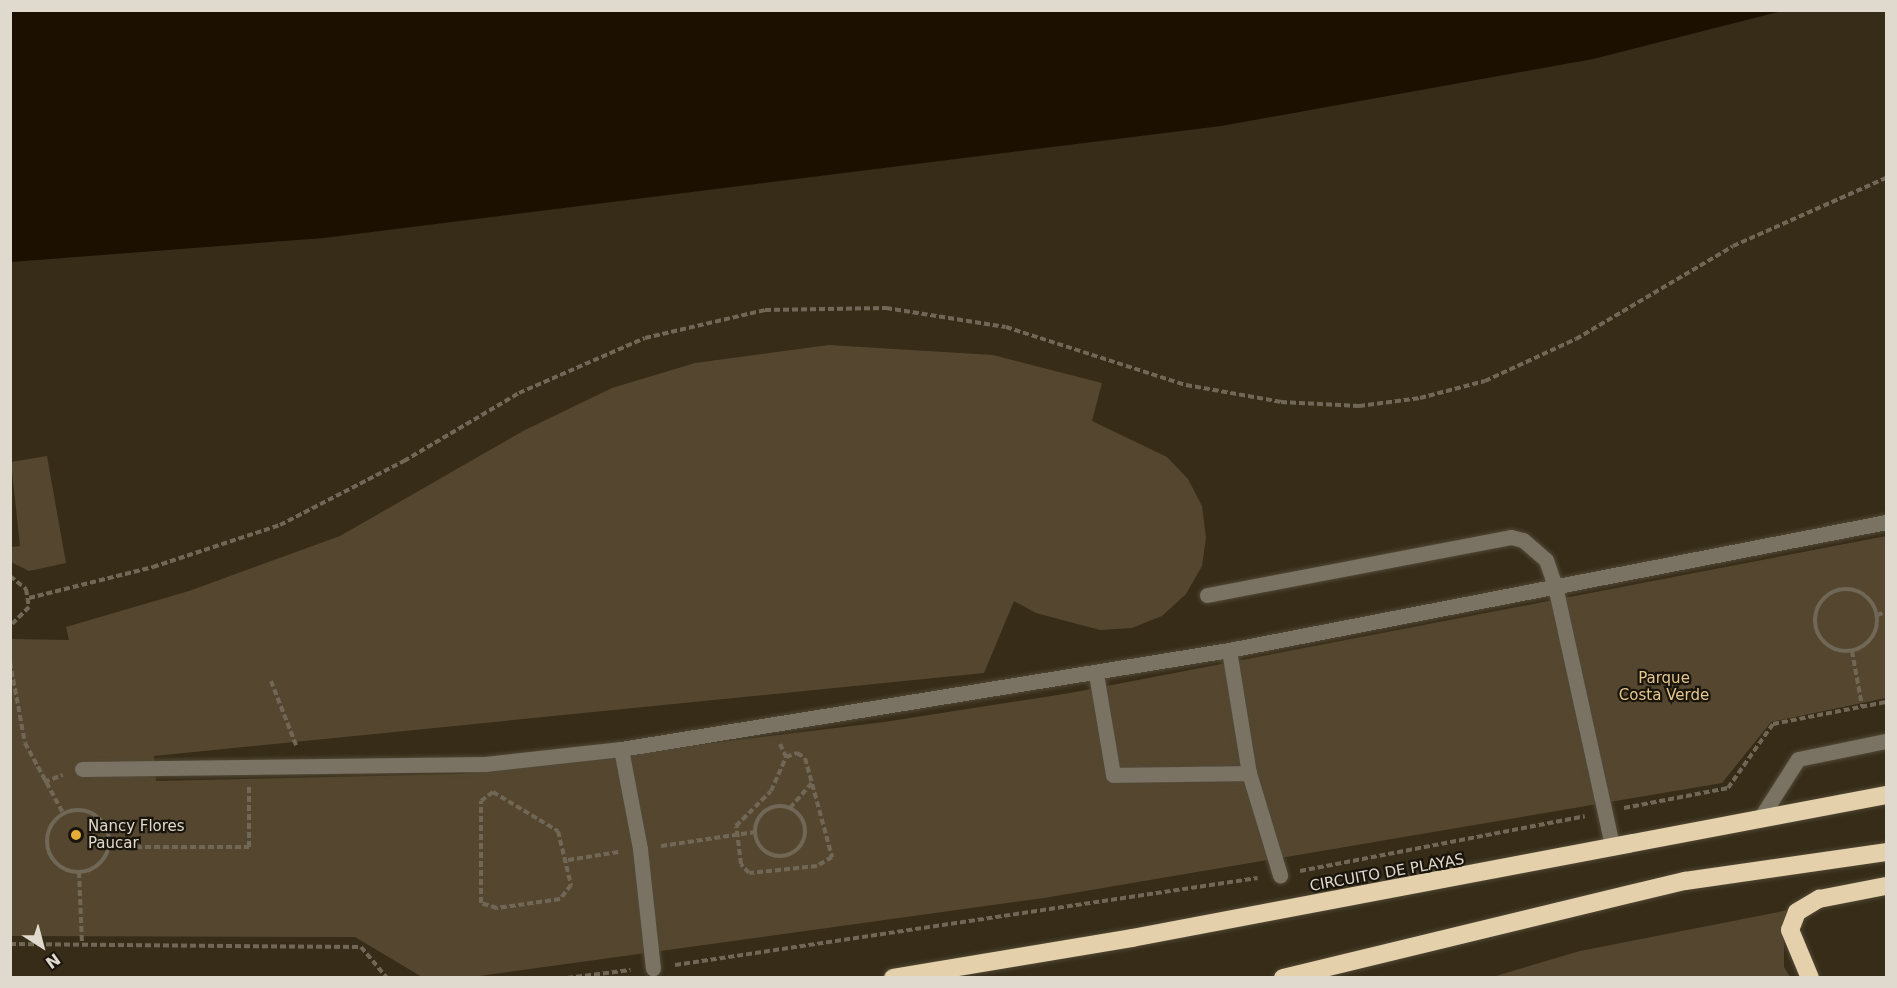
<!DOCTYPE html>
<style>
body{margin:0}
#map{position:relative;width:1897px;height:988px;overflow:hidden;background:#362c18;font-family:"DejaVu Sans",sans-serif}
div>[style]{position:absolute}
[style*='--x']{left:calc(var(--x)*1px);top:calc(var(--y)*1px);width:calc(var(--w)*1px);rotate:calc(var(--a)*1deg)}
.green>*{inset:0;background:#55472f}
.water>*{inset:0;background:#1c1100}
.path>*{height:4px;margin-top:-2px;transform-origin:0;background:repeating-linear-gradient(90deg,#706756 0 6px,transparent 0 9px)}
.path>.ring{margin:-2px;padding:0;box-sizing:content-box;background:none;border:4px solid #706756;border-radius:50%}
.roads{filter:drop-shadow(0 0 2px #514835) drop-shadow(0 0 2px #514835)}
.minor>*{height:15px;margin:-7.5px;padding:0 7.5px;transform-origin:7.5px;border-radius:7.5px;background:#7a7263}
.highway>*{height:18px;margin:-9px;padding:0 9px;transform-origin:9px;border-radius:9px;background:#e5d0ac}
.dots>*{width:16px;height:16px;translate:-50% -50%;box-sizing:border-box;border:3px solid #1a150c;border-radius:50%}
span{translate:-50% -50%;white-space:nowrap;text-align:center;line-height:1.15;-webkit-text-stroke:4.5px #1a150c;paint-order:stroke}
.park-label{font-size:15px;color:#e7c78d}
.poi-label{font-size:15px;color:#e0d9cd}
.left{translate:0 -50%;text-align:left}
.street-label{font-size:15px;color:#e0d9cd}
.frame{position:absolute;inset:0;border:12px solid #e0d9cd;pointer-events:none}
.north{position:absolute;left:12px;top:916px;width:60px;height:60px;-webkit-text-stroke:4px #1a150c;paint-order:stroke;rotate:144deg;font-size:16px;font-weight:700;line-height:24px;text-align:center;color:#e0d9cd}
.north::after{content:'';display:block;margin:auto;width:21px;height:27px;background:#e0d9cd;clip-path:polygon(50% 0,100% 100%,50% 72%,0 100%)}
</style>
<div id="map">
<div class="green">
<i style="clip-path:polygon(829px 345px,993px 355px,1102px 383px,1092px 421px,1167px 457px,1188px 479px,1202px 506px,1206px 538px,1202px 566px,1186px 594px,1162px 616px,1132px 628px,1100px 630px,1036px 613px,1014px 601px,984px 673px,154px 756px,156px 781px,461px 774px,884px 722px,1070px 693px,1886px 536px,1886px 698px,1771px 722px,1722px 783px,1044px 898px,472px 977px,422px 977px,355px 937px,11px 936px,11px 639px,69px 640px,66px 627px,189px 591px,340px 536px,525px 430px,612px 388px,695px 363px)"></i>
<i style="clip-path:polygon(47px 456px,66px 563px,29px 571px,11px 562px,11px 547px,20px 546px,11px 462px)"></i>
<i style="clip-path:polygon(1804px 907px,1784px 929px,1784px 967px,1790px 977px,1489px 978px,1580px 951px)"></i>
</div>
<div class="water">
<i style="clip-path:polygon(11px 10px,1782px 10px,1782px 11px,1593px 59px,1221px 126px,324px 238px,11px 262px)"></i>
</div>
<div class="path">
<i style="--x:10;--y:576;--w:21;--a:39"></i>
<i style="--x:26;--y:589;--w:18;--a:81"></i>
<i style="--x:29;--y:607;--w:27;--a:135"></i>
<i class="ring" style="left:1815px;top:589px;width:58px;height:58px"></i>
<i style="--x:29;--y:598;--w:128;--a:-14"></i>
<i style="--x:153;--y:567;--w:134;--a:-18.3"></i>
<i style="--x:280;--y:525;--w:140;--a:-27.3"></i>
<i style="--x:404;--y:461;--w:134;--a:-30.6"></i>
<i style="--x:519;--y:393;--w:137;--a:-23.6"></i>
<i style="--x:645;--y:338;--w:123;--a:-13.1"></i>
<i style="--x:765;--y:310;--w:121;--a:-0.9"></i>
<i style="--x:886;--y:308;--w:121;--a:9"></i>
<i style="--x:1006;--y:327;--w:189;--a:17.9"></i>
<i style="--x:1186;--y:385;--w:97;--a:10.1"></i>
<i style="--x:1281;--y:402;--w:78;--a:2.9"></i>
<i style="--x:1359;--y:406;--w:62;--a:-7.5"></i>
<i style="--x:1420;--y:398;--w:67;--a:-14.7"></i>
<i style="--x:1485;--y:381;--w:100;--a:-24.8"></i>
<i style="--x:1576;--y:339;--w:182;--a:-30.6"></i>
<i style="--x:1733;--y:246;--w:167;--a:-24"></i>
<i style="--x:1877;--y:615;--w:9;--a:-18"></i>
<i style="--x:1852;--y:651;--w:56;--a:79.7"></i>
<i style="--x:10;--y:662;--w:82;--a:79.5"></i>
<i style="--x:25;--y:743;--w:80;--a:61.5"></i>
<i style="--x:271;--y:681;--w:69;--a:68.7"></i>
<i style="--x:780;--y:744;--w:14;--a:65"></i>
<i style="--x:797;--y:753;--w:9;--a:32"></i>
<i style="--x:805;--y:758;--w:103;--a:74.7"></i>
<i style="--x:832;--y:857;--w:17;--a:149"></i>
<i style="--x:817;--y:866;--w:68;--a:174.1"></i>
<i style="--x:749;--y:873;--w:12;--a:-132"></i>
<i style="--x:741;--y:864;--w:38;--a:-97"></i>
<i style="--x:736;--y:826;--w:49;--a:-45"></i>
<i style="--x:771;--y:791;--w:37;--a:-66"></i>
<i style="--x:786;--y:757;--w:12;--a:-20"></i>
<i style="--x:44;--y:782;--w:20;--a:-20"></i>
<i style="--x:493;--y:792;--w:76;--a:31"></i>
<i style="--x:558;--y:831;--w:56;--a:76.5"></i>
<i style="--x:571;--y:885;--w:18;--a:128"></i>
<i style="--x:560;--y:899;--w:64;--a:171.9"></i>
<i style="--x:497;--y:908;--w:17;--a:-163"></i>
<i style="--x:481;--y:903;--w:102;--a:-90"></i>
<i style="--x:481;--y:801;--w:15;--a:-37"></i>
<i class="ring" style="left:755px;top:806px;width:46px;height:46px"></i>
<i style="--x:790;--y:808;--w:35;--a:-49"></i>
<i style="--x:1624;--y:808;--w:106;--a:-10.9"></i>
<i style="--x:1728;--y:788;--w:78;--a:-54.9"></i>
<i style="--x:1773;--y:724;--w:115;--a:-11"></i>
<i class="ring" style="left:47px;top:810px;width:58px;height:58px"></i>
<i style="--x:661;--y:846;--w:95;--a:-8.5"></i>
<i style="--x:109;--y:847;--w:140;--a:0"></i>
<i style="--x:249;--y:847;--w:60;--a:-90"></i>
<i style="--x:568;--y:860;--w:51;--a:-9.1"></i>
<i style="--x:1300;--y:871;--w:290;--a:-10.9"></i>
<i style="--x:79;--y:872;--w:71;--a:87.6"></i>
<i style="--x:10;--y:944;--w:351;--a:0.5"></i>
<i style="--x:361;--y:947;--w:40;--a:50"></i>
<i style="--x:675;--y:965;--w:589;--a:-8.49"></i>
<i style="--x:567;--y:978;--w:64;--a:-7.1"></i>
</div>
<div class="roads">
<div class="minor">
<i style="--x:1207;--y:595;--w:309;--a:-10.8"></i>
<i style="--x:1511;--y:537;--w:12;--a:14"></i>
<i style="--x:1523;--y:540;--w:30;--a:41"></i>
<i style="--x:1546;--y:560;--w:28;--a:71"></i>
<i style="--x:1555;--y:586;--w:266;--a:77.6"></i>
<i style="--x:1229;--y:650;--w:125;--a:80.8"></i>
<i style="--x:1249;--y:773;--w:107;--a:73.1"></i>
<i style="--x:1096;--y:674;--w:102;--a:80.4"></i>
<i style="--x:1113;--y:775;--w:136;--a:-0.8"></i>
<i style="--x:621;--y:749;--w:102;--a:79.2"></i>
<i style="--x:640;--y:849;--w:120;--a:83.8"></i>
<i style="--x:82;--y:769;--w:403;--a:-0.7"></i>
<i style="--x:485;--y:764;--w:137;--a:-6.3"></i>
<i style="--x:621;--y:749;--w:616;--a:-9.25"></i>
<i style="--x:1229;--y:650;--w:669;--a:-11.02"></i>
<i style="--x:1759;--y:820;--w:72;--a:-57.4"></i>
<i style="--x:1798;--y:759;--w:90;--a:-11.6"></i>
</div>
<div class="highway">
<i style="--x:893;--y:978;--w:242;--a:-9.5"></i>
<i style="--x:1132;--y:938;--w:767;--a:-10.74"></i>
<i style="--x:1283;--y:978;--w:414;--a:-13.6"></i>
<i style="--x:1685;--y:881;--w:203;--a:-8.2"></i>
<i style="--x:1810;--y:978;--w:52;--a:-112.6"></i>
<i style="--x:1790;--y:930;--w:19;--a:-69"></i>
<i style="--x:1797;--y:912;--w:26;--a:-31"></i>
<i style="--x:1819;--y:899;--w:68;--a:-11"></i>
</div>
</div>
<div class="dots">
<i style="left:76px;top:835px;background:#e5ad35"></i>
</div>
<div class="park-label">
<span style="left:1664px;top:687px">Parque<br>Costa Verde</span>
</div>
<div class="poi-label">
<span class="left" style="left:88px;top:835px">Nancy Flores<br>Paucar</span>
</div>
<div class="street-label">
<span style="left:1387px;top:873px;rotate:-10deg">CIRCUITO DE PLAYAS</span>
</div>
<div class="frame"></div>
<div class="north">N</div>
</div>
